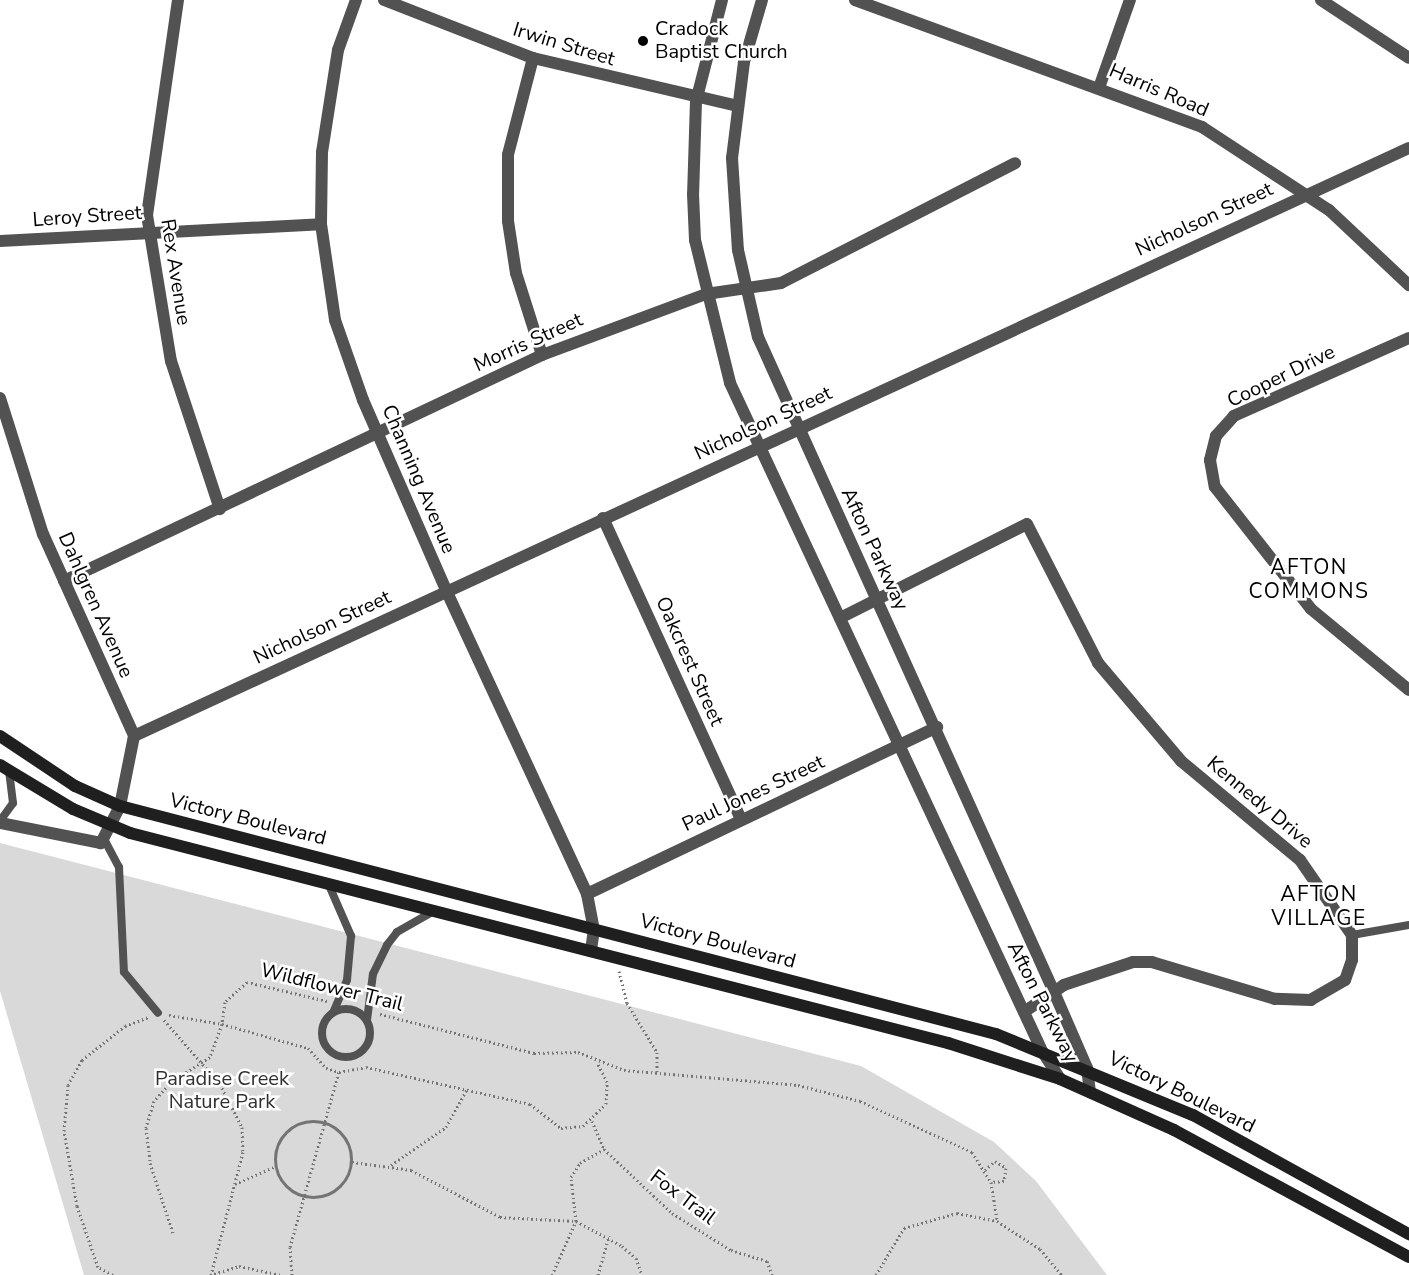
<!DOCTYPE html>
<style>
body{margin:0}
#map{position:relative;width:1409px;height:1275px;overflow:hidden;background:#fff;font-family:"Nunito Sans",sans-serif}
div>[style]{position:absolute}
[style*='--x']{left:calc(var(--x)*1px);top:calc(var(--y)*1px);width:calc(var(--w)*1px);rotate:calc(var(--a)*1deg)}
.green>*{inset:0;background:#d9d9d9}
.path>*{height:3px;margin-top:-1.5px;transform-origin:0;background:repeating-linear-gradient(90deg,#747474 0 1.5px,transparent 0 4.5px)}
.path>.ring{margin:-1.5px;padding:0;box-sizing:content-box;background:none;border:3px solid #747474;border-radius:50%}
.service>*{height:8px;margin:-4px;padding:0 4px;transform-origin:4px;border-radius:4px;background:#525252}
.service>.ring{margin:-4px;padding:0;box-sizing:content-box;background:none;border:8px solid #525252;border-radius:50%}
.minor>*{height:12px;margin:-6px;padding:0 6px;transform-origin:6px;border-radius:6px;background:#525252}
.tertiary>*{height:12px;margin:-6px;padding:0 6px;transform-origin:6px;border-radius:6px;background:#525252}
.secondary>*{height:12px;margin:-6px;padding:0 6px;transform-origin:6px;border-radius:6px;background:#1f1f1f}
.dots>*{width:16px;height:16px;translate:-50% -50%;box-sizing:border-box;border:3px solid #fff;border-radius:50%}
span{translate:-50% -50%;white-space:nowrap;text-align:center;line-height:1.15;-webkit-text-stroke:5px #fff;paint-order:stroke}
.poi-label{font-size:20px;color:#000}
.left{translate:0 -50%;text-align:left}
.street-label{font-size:20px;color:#000}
.park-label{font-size:20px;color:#303030}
.neighbourhood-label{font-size:21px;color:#000;letter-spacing:1.5px}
</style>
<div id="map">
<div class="green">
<i style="clip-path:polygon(0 843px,861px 1066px,994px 1142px,1036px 1181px,1107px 1275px,84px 1275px,0 991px)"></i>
</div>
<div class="path">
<i style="--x:619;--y:971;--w:33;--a:76"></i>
<i style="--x:627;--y:1003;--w:57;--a:58.5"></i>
<i style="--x:657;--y:1052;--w:21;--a:90"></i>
<i style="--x:327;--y:1001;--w:82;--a:-166.6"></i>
<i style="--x:247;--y:982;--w:30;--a:138"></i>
<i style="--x:225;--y:1002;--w:22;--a:98"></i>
<i style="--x:222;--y:1024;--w:89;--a:15.6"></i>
<i style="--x:308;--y:1048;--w:27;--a:48"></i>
<i style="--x:326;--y:1068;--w:14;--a:17"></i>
<i style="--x:339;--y:1072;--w:27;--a:-10"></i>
<i style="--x:366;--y:1067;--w:168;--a:12.7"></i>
<i style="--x:530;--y:1104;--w:39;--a:38"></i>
<i style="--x:561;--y:1128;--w:22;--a:-5"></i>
<i style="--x:583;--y:1126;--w:32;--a:-44"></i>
<i style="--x:606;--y:1104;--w:22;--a:-87"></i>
<i style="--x:607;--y:1082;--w:22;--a:-117"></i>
<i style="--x:380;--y:1014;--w:159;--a:14.2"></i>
<i style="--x:534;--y:1053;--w:44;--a:-1.3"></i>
<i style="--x:578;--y:1052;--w:49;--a:21.4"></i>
<i style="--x:624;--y:1070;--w:175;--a:4.9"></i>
<i style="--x:798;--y:1085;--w:64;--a:14.5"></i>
<i style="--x:860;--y:1101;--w:123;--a:24.5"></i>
<i style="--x:972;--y:1152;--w:36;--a:58"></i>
<i style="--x:991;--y:1182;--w:39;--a:81"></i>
<i style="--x:169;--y:1015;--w:54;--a:9.6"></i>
<i style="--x:222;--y:1024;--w:35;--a:110"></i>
<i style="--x:210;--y:1057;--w:45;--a:147.7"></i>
<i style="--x:172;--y:1081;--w:27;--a:132"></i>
<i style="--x:154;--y:1101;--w:28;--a:107"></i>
<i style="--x:146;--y:1128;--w:35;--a:83"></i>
<i style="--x:150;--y:1163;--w:74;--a:71.8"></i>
<i style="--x:164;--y:1020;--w:85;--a:48.8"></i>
<i style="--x:220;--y:1084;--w:48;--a:62.9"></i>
<i style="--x:242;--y:1127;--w:25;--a:88"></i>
<i style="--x:243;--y:1152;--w:127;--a:104.6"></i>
<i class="ring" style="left:275px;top:1121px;width:73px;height:73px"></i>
<i style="--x:592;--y:1121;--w:30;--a:67"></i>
<i style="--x:604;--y:1149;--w:93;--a:43.3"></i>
<i style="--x:672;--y:1213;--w:70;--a:32.1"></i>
<i style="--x:731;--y:1250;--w:38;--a:17"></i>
<i style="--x:767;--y:1261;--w:15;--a:70"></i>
<i style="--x:352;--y:1162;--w:60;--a:7.7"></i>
<i style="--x:411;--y:1170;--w:101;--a:27.8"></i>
<i style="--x:500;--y:1217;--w:76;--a:3"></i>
<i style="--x:576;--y:1221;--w:52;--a:28.5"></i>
<i style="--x:622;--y:1246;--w:18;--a:41"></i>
<i style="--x:636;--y:1258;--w:18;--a:71"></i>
<i style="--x:391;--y:1165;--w:67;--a:-34.6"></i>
<i style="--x:446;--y:1127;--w:43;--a:-61.1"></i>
<i style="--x:985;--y:1170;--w:13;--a:-42"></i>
<i style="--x:995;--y:1161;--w:13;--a:32"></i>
<i style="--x:1006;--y:1168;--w:13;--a:99"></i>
<i style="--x:1004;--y:1181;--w:13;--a:176"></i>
<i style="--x:235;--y:1184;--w:43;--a:-23.6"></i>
<i style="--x:113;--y:1275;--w:17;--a:-152"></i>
<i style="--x:98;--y:1267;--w:65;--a:-109"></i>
<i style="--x:77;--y:1206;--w:76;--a:-99.8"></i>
<i style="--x:64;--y:1131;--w:46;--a:-85"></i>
<i style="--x:68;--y:1085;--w:29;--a:-61"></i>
<i style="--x:82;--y:1060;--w:55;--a:-38.3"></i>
<i style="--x:125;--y:1026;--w:25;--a:-21"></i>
<i style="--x:210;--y:1275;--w:30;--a:-17"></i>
<i style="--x:239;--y:1266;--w:43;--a:12.1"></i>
<i style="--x:292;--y:1275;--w:28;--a:-94"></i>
<i style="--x:290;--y:1247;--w:182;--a:-74.4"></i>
<i style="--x:552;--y:1275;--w:59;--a:-66"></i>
<i style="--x:576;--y:1221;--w:44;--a:-96.5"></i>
<i style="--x:571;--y:1177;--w:17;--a:-57"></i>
<i style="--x:580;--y:1163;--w:28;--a:-30"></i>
<i style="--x:598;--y:1275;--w:41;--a:-74.2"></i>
<i style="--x:876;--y:1275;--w:55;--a:-59.2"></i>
<i style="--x:904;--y:1228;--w:55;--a:-15.8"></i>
<i style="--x:957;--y:1213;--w:41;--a:11.3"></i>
<i style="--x:997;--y:1221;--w:51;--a:33.1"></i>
<i style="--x:1040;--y:1249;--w:34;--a:50"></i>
</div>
<div class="service">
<i style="--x:0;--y:821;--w:22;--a:-54"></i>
<i style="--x:13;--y:803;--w:31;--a:-97"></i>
<i style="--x:104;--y:839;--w:32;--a:62"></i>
<i style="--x:119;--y:867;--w:105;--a:87.3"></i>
<i style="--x:124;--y:972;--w:53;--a:50.3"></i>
<i style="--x:328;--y:883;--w:58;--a:66.5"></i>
<i style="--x:351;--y:936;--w:44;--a:95.2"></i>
<i style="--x:347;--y:980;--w:34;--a:113"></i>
<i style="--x:1352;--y:935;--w:58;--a:-10"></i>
<i class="ring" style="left:322px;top:1009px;width:40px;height:40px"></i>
<i style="--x:367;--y:1020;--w:46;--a:-82.6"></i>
<i style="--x:373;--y:974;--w:32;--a:-64"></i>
<i style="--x:387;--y:945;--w:16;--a:-52"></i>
<i style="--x:397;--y:932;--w:43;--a:-29.6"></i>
</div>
<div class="minor">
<i style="--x:178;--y:0;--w:217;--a:98.2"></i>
<i style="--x:147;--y:215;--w:148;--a:80.7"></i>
<i style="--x:171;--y:361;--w:156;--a:71.7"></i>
<i style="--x:356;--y:0;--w:53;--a:109.8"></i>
<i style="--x:338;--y:50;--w:103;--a:98.9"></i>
<i style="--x:322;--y:152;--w:72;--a:90.8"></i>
<i style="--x:321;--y:224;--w:97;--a:81.7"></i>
<i style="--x:335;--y:320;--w:85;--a:70.7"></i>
<i style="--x:363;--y:400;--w:207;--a:66.4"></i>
<i style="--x:446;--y:590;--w:335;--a:65.1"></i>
<i style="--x:587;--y:894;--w:36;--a:79"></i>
<i style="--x:594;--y:929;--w:22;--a:98"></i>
<i style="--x:384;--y:0;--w:160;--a:21.3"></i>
<i style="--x:533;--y:58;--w:210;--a:13.2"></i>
<i style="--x:855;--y:0;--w:370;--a:20.1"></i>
<i style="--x:1202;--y:127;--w:152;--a:33.2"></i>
<i style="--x:1329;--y:210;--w:110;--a:43.2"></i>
<i style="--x:1321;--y:0;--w:105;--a:33.4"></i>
<i style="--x:533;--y:58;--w:100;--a:104.5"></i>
<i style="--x:508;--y:155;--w:66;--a:90"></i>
<i style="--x:508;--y:221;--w:53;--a:81.3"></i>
<i style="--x:516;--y:273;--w:86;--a:72.4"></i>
<i style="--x:1100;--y:85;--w:90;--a:-70.6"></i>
<i style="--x:0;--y:241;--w:321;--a:-3"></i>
<i style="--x:1409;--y:338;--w:192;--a:156"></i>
<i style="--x:1234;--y:416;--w:27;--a:132"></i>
<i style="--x:1216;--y:436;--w:25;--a:104"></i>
<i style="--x:1210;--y:460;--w:27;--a:80"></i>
<i style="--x:1215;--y:487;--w:155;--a:51.8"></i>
<i style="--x:1311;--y:609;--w:127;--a:39.6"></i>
<i style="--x:0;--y:398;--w:143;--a:72.5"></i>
<i style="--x:43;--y:534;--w:222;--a:65.7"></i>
<i style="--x:134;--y:736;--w:71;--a:101.3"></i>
<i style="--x:120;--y:806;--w:42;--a:117.2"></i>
<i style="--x:101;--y:843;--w:103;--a:-168.8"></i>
<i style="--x:603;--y:518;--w:332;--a:65.4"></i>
<i style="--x:64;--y:581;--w:529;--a:-25.3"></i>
<i style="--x:542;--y:355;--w:175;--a:-20.4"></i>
<i style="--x:706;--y:294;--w:76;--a:-8.3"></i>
<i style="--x:781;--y:283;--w:263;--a:-27.1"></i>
<i style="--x:840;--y:618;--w:209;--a:-26.7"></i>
<i style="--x:1027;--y:524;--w:156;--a:62.9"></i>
<i style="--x:1098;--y:663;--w:128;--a:49.7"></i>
<i style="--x:1181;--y:761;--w:155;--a:39.8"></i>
<i style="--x:1300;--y:860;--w:91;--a:55.3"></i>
<i style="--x:1352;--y:935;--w:25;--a:90"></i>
<i style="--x:1352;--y:960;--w:21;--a:109"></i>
<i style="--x:1345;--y:980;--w:39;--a:150"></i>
<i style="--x:1311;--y:1000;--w:36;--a:-178"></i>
<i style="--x:1275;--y:999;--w:128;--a:-163.3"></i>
<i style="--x:1152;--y:962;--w:19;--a:180"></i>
<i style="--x:1133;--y:962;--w:73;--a:161.6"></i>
<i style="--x:1064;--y:985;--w:48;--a:146"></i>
<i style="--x:134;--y:736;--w:1404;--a:-24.76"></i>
<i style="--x:587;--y:894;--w:388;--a:-25.5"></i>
</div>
<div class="tertiary">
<i style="--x:722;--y:0;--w:104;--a:104.4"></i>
<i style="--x:696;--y:101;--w:93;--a:91.8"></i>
<i style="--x:693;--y:194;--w:46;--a:87.5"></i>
<i style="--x:695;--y:240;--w:147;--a:76.2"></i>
<i style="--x:730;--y:383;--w:737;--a:64.96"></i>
<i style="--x:1042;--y:1051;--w:33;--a:57"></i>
<i style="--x:762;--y:0;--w:65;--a:106.2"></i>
<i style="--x:744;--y:62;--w:97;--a:97.1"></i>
<i style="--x:732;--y:158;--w:92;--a:86.3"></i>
<i style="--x:738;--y:250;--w:89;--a:77.1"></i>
<i style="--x:758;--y:337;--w:719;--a:65.68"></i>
<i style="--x:1054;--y:992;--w:83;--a:66.5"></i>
<i style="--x:1087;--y:1068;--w:24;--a:83"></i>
</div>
<div class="secondary">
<i style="--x:0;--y:736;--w:90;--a:33.7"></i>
<i style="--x:75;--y:786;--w:49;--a:24"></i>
<i style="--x:120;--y:806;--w:905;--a:14.59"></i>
<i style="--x:996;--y:1034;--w:213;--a:22.4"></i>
<i style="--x:1193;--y:1115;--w:247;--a:28.9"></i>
<i style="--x:0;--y:765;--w:85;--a:31.1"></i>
<i style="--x:73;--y:809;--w:62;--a:22.8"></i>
<i style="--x:130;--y:833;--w:845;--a:14.4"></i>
<i style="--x:948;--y:1043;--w:118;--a:17.8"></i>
<i style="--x:1060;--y:1079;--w:125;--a:24.1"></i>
<i style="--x:1174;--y:1130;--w:267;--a:28.4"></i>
</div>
<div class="dots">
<i style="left:643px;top:41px;background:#000"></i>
</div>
<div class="poi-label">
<span class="left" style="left:655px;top:40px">Cradock<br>Baptist Church</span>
</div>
<div class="street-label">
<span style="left:564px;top:44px;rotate:17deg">Irwin Street</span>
<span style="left:1159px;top:90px;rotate:23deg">Harris Road</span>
<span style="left:87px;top:216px;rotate:-4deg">Leroy Street</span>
<span style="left:1204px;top:219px;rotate:-25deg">Nicholson Street</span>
<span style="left:176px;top:272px;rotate:81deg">Rex Avenue</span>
<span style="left:528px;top:342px;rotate:-24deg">Morris Street</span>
<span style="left:1281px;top:376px;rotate:-26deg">Cooper Drive</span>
<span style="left:763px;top:423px;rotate:-25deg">Nicholson Street</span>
<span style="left:419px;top:479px;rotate:67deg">Channing Avenue</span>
<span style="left:875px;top:549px;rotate:65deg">Afton Parkway</span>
<span style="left:96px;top:605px;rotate:66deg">Dahlgren Avenue</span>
<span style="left:322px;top:627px;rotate:-25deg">Nicholson Street</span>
<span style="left:690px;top:661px;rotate:66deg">Oakcrest Street</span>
<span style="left:753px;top:793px;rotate:-25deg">Paul Jones Street</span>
<span style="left:1260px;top:802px;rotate:40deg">Kennedy Drive</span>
<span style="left:248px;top:819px;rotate:14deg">Victory Boulevard</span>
<span style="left:718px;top:941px;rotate:15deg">Victory Boulevard</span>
<span style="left:332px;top:987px;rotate:14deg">Wildflower Trail</span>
<span style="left:1043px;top:1002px;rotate:63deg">Afton Parkway</span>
<span style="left:1182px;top:1092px;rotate:26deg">Victory Boulevard</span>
<span style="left:683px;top:1197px;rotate:37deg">Fox Trail</span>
</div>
<div class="park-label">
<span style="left:222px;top:1090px">Paradise Creek<br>Nature Park</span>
</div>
<div class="neighbourhood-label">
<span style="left:1309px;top:579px">AFTON<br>COMMONS</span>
<span style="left:1319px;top:906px">AFTON<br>VILLAGE</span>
</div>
</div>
